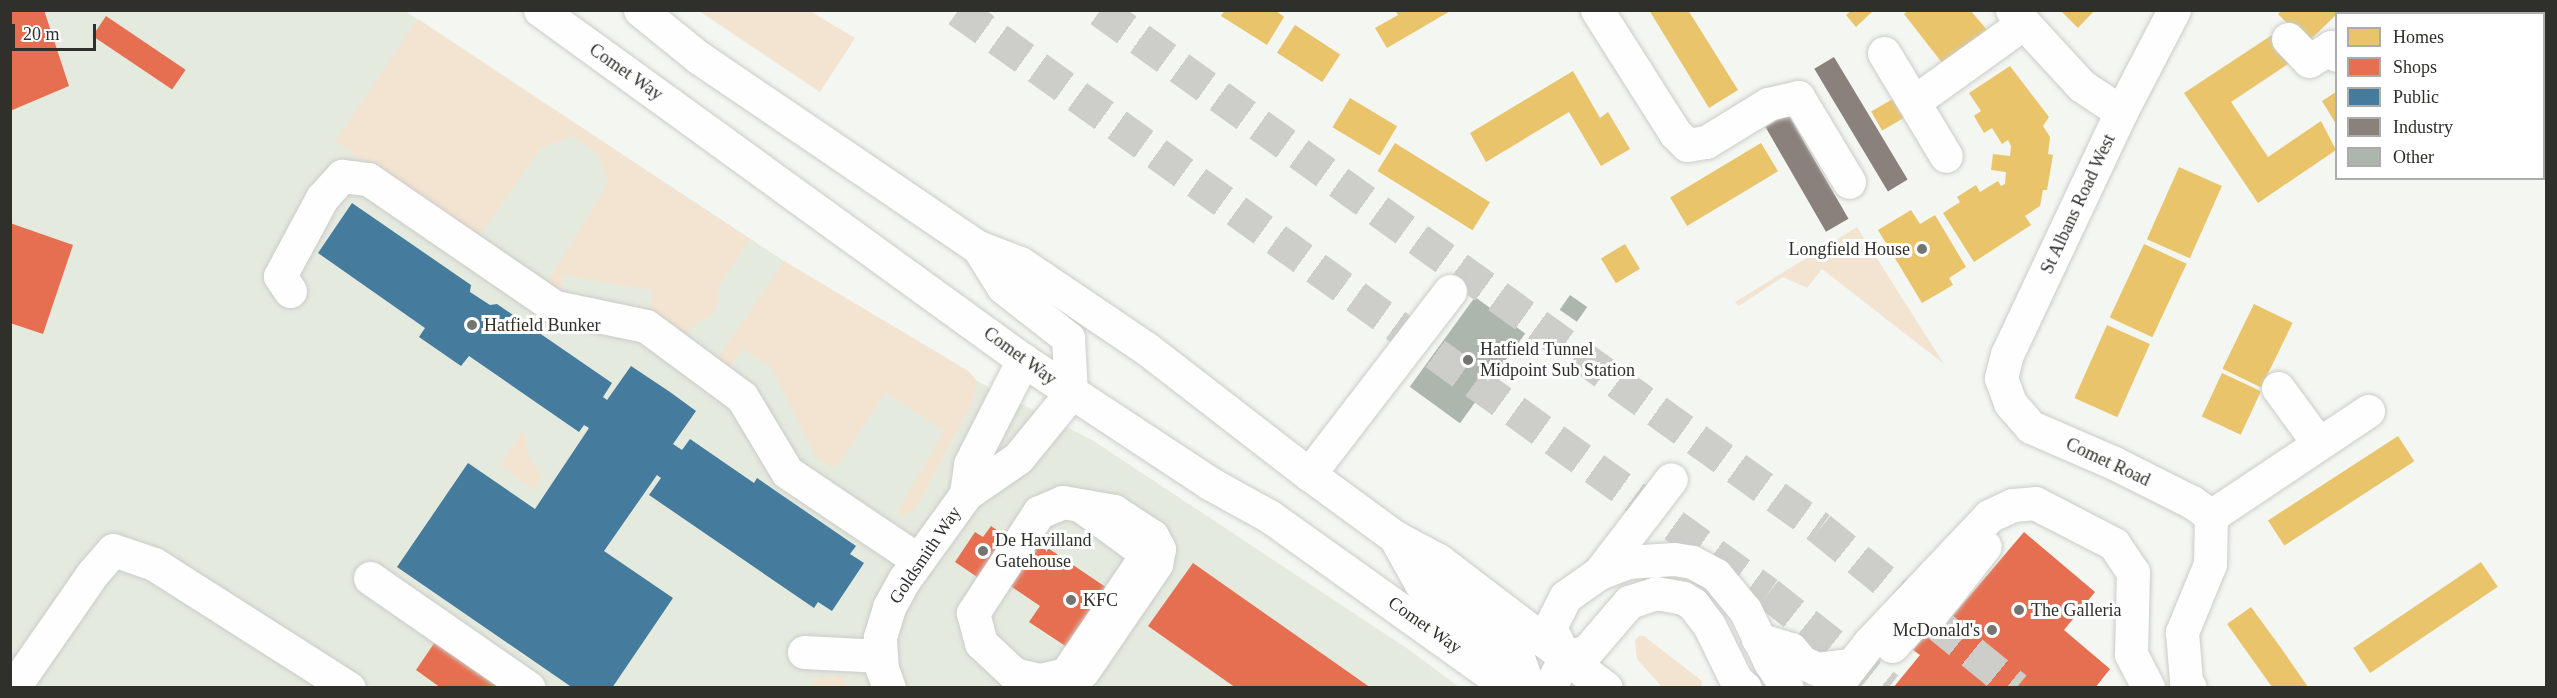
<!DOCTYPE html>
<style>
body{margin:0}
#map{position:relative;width:2557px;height:698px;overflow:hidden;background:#f4f6f1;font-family:Georgia,serif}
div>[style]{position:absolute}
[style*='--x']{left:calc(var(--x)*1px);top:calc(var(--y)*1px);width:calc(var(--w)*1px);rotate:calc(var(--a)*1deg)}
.built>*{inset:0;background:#e5eadf}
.green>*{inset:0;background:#f3e4d1}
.homes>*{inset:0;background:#e9c46a;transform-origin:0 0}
.shops>*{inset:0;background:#e76f51;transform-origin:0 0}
.public>*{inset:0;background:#457b9d}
.industry>*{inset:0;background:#8a817c;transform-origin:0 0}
.building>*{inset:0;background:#acb6ad;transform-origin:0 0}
.highway-tunnel>*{height:33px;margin-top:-16.5px;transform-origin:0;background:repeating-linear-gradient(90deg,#cdceca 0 33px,transparent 0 49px)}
.roads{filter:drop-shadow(0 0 2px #caccc8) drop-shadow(0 0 2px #caccc8)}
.minor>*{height:33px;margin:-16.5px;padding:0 16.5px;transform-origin:16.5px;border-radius:16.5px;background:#fdfefd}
.major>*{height:33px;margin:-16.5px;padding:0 16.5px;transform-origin:16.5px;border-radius:16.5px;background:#fdfefd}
.dots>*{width:16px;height:16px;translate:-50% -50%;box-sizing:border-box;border:3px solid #fff;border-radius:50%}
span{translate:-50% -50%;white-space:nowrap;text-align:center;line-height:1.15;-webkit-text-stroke:6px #fff;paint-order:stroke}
.street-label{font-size:18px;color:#2f302c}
.poi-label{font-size:18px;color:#2f302c}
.right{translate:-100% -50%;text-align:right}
.left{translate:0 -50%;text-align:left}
.frame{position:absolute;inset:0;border:12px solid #2f302c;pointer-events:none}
.legend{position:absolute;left:2335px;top:12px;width:210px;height:168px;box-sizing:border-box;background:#fff;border:2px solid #acacab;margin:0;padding:8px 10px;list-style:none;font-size:18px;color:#2f302c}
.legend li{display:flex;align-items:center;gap:12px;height:30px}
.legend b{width:30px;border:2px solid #acacab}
.scale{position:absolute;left:12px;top:24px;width:84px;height:27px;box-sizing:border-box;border:3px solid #2f302c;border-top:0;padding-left:8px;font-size:18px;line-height:21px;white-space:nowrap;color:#2f302c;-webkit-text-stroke:4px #fff;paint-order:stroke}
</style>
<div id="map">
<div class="built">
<i style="clip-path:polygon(10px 11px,405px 11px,784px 261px,968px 371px,977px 381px,1092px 440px,1408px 649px,1459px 687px,11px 687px)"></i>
</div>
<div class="green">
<i style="clip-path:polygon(699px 11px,810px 11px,855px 38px,820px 92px)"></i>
<i style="clip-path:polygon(418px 19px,750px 239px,718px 287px,719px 299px,714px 313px,691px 327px,686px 335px,650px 310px,653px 291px,564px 275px,560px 296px,546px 284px,608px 184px,599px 155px,572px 136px,541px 148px,476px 240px,335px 141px)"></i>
<i style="clip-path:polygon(1857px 227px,1944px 364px,1822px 269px,1807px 288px,1783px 277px,1739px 306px,1735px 302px)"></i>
<i style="clip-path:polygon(784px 261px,968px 371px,977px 381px,973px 401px,926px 490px,915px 509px,903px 516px,897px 512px,944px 431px,885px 392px,839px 464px,831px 467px,816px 457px,771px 367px,743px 349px,728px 369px,716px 361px)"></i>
<i style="clip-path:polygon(524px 430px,529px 457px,542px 477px,534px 490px,500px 465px)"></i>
<i style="clip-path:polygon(1639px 636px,1644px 636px,1702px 681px,1701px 687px,1662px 687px,1637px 659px,1635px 640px)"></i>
<i style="clip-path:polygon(842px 676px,847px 687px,811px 687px,817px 678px)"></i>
</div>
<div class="homes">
<i style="clip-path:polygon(1225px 10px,1275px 10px,1284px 17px,1267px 45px,1221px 16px)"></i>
<i style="clip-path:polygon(1395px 10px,1452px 10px,1387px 48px,1375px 28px,1398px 15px)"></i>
<i style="clip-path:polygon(1649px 10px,1688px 10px,1738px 90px,1709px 108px)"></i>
<i style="clip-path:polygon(1852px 10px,1874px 10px,1856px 27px,1846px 15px)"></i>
<i style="clip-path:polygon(1909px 10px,1970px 10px,1987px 30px,1943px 64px,1904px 14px)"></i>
<i style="clip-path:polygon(2060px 10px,2095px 10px,2078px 28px)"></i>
<i style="clip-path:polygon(2282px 10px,2341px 10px,2307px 43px,2278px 14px)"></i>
<i style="left:2452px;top:10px;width:46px;height:4px"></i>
<i style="left:1295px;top:25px;width:54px;height:33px;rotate:33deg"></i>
<i style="clip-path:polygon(2272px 35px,2291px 62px,2231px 102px,2268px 157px,2321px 121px,2336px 150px,2258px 203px,2184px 93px)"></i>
<i style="clip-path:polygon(2544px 57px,2546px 62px,2544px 97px)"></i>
<i style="clip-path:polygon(2010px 66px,2049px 117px,2043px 126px,2050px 137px,2048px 154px,2053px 155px,2047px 190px,2043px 190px,2040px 206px,2025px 216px,2031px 225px,1974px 262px,1943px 213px,1960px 202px,1957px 197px,1976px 185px,1980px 192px,1998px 181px,2001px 186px,2005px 184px,2006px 172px,1991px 170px,1993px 154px,2010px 156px,2011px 146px,2008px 140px,2002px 144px,1992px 128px,1984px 133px,1974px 116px,1981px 111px,1969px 93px)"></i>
<i style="clip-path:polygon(1573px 71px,1600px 118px,1608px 112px,1630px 149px,1601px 166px,1569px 112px,1486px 162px,1470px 133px)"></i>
<i style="clip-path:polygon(2336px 92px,2336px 124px,2322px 101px)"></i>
<i style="left:1898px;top:96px;width:22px;height:31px;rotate:60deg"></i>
<i style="left:1350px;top:98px;width:55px;height:34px;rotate:31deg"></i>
<i style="left:2546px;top:103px;width:65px;height:2px;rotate:90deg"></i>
<i style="left:1395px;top:143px;width:112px;height:33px;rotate:32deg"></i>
<i style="left:1761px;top:143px;width:33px;height:106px;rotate:59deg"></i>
<i style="left:2179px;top:167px;width:47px;height:79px;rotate:24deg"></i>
<i style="clip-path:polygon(1911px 210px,1920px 224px,1935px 215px,1966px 267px,1949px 278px,1953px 285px,1922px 303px,1878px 230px)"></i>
<i style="left:1625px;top:244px;width:29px;height:28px;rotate:59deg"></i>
<i style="left:2144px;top:244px;width:47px;height:81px;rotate:25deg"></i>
<i style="left:2254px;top:304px;width:43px;height:72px;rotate:26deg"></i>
<i style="left:2107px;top:325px;width:47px;height:80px;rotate:24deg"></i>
<i style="left:2222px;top:373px;width:43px;height:48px;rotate:25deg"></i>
<i style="left:2398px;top:436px;width:30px;height:155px;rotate:57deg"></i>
<i style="left:2481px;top:562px;width:30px;height:154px;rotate:56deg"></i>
<i style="clip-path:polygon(2251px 607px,2281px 648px,2308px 687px,2272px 687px,2227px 624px)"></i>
</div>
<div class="shops">
<i style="clip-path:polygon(10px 10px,44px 10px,69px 86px,10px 111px)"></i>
<i style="left:106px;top:16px;width:96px;height:24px;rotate:34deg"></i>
<i style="clip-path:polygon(10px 223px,73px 245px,43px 334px,10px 323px)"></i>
<i style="clip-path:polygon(991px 526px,1011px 540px,983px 581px,955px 562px,975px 532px,983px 537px)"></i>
<i style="clip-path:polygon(2024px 532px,2095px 592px,2064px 630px,2110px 669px,2095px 688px,1893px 688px,1920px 655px,1913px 650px,1932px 628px,1938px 633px)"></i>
<i style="clip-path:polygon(1039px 542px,1116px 594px,1076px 653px,1029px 622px,1040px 606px,1009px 585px)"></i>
<i style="clip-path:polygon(1193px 563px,1371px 688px,1236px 688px,1148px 626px)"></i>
<i style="clip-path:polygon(437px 639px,505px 688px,441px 688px,416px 670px)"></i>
</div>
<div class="public">
<i style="clip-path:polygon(352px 203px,471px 285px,470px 292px,490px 305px,497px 304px,612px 383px,603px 397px,607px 400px,631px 366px,670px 392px,696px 411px,673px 444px,682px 450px,690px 439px,754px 483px,757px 478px,856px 546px,850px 554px,864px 563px,832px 611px,818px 602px,814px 608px,649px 495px,661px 478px,657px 475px,604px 551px,673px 598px,612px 688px,573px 688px,397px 567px,468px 463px,535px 509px,589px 428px,584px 425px,579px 432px,469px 356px,461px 366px,419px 337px,425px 328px,318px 253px)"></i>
</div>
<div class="industry">
<i style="left:1834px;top:57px;width:143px;height:23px;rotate:59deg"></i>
<i style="left:1788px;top:114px;width:121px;height:26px;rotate:60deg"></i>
</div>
<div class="building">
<i style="left:1570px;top:295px;width:21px;height:18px;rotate:35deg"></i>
<i style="left:1475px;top:297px;width:62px;height:111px;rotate:36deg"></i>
</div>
<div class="highway-tunnel">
<i style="--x:958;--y:10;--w:998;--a:35.74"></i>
<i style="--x:1768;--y:593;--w:153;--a:38.4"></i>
<i style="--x:1100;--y:10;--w:887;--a:35.73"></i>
<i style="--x:1820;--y:528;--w:253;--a:39.2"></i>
</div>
<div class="roads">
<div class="minor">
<i style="--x:1597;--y:10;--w:146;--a:57.6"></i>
<i style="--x:1675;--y:133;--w:17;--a:45"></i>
<i style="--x:1687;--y:145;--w:19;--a:-9"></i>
<i style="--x:1706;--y:142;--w:73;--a:-31.5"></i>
<i style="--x:1768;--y:104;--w:31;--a:-13"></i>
<i style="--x:1798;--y:97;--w:99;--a:59"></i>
<i style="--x:2012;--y:10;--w:103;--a:47.4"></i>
<i style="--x:2082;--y:86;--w:47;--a:33.7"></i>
<i style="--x:2174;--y:10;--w:115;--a:117.5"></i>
<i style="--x:2121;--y:112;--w:268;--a:115.2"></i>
<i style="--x:2007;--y:354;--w:25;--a:104"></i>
<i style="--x:2001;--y:378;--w:27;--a:70"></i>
<i style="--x:2010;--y:403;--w:32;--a:49"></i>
<i style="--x:2031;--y:427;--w:90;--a:23.4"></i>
<i style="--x:2114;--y:463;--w:87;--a:26.6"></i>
<i style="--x:2192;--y:502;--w:24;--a:36"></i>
<i style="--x:2211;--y:516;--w:48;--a:91.2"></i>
<i style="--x:2210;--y:564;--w:74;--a:112.4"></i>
<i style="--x:2182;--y:632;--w:49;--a:85.3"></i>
<i style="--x:2186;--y:681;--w:8;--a:60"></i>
<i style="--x:2383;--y:14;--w:6;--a:-39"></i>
<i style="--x:2288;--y:39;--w:30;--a:46"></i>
<i style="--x:2309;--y:61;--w:26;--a:-32"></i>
<i style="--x:2331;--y:47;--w:9;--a:58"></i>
<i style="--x:1884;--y:53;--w:120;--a:59"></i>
<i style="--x:1915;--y:101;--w:132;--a:-35.7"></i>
<i style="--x:290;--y:291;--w:18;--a:-124"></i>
<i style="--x:280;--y:276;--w:89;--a:-61.7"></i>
<i style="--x:322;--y:198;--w:30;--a:-48"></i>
<i style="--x:342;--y:176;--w:26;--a:7"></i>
<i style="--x:368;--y:179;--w:227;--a:34.4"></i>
<i style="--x:555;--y:307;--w:93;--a:11.8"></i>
<i style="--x:646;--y:326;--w:119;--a:36.5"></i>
<i style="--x:742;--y:397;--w:87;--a:59"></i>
<i style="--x:787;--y:472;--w:158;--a:33.9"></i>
<i style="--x:2278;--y:388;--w:69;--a:53.8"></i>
<i style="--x:1309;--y:474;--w:231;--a:-52.4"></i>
<i style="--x:966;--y:494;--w:30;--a:-82"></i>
<i style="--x:970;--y:464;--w:117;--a:-63"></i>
<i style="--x:2211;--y:516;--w:189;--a:-33.8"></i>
<i style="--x:1599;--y:573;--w:118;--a:-52.5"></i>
<i style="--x:370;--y:578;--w:193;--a:34.7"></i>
<i style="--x:1758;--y:639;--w:34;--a:17"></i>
<i style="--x:1791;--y:649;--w:17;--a:50"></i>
<i style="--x:1802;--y:662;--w:17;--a:25"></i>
<i style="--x:1817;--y:669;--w:34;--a:-7"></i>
<i style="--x:1892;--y:646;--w:28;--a:-48"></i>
<i style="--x:1911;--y:625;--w:24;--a:-30"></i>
<i style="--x:1932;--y:613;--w:85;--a:-51.7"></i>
<i style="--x:804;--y:652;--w:77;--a:3"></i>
<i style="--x:1565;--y:658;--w:34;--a:-116"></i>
<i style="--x:1550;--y:627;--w:34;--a:-63"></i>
<i style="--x:1565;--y:597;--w:42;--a:-35.2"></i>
<i style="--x:1599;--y:573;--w:30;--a:-21"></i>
<i style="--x:1627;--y:562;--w:47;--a:-3.7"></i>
<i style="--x:1674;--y:559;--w:18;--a:9"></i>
<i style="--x:1692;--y:562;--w:27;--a:28"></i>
<i style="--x:1716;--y:575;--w:45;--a:50.4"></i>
<i style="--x:1745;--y:610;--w:58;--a:64.3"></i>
<i style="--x:1770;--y:662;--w:31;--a:57"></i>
<i style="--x:1066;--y:674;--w:17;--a:-10"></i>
<i style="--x:1083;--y:671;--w:130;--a:-55.7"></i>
<i style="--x:1156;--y:564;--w:15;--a:-79"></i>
<i style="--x:1159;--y:549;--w:15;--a:-118"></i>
<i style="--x:1152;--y:536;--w:45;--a:-146.7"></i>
<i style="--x:1114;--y:511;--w:52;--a:-170"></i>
<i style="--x:1063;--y:502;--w:26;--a:157"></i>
<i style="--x:1039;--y:512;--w:121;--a:123.2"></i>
<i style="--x:973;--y:613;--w:31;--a:75"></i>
<i style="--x:981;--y:643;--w:45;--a:43.2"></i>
<i style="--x:1014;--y:674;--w:27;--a:13"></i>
<i style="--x:1040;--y:680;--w:27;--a:-13"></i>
<i style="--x:1066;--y:674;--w:145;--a:-56"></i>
<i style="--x:1147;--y:554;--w:78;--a:-143.9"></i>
<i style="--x:13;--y:688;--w:140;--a:-55.2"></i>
<i style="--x:93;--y:573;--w:30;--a:-49"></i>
<i style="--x:113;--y:550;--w:43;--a:18.9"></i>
<i style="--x:154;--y:564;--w:231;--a:32.5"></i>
<i style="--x:889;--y:688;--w:20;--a:-110"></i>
<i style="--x:882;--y:669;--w:32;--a:-94"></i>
<i style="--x:880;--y:637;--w:31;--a:-73"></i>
<i style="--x:889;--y:607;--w:31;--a:-61"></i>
<i style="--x:904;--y:580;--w:106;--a:-54.2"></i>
<i style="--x:966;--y:494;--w:63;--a:-34.7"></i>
<i style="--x:1018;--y:458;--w:84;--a:-50.8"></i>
<i style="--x:1549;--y:688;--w:34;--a:-62"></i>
<i style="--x:1565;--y:658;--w:23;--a:-18"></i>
<i style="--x:1587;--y:651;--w:65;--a:-49.4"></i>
<i style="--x:1629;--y:602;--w:28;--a:-18"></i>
<i style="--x:1656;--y:593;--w:27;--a:10"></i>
<i style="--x:1683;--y:598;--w:12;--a:31"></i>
<i style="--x:1693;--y:604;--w:26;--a:53"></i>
<i style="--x:1709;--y:625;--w:61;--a:63.9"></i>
<i style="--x:1736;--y:680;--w:12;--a:42"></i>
<i style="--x:1834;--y:688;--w:57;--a:-52.1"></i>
<i style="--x:1869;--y:643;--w:175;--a:-46.6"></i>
<i style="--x:1989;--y:516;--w:26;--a:-25"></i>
<i style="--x:2013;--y:505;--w:22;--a:-5"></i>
<i style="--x:2035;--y:503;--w:89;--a:27.4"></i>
<i style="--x:2114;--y:544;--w:34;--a:56"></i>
<i style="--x:2133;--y:572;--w:82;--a:91.4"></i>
<i style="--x:2131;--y:654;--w:38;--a:63"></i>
</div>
<div class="major">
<i style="--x:540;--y:10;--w:596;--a:35.93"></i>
<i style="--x:1023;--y:360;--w:225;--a:33.4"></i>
<i style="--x:1211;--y:484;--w:66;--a:28.9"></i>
<i style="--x:1269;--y:516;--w:296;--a:35.5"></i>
<i style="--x:640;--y:10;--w:75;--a:39"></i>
<i style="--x:698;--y:57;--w:338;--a:34.2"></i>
<i style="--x:978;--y:247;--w:45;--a:20.9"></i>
<i style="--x:1020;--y:263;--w:153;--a:34.1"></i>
<i style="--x:1147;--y:349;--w:205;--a:37.7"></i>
<i style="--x:1309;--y:474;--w:107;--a:36.2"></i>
<i style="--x:1395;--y:537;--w:49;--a:28.1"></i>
<i style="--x:1438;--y:560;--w:211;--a:37.3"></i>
<i style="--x:978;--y:247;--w:47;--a:58"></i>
<i style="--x:1003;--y:287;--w:83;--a:38.1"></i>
<i style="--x:1068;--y:338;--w:55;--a:86.9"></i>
<i style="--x:1395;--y:537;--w:54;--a:61"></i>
<i style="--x:1421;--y:584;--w:125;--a:38.2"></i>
<i style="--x:1519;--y:661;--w:29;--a:70"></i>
</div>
</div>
<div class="dots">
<i style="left:1922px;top:249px;background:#747571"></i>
<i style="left:472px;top:325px;background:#747571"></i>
<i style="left:1468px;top:360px;background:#747571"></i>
<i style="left:983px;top:551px;background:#747571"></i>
<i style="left:1071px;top:600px;background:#747571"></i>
<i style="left:2019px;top:610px;background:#747571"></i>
<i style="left:1992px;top:630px;background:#747571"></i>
</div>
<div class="street-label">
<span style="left:626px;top:72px;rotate:35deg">Comet Way</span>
<span style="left:2078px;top:204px;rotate:-65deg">St Albans Road West</span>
<span style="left:1020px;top:356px;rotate:36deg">Comet Way</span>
<span style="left:2108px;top:462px;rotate:25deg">Comet Road</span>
<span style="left:925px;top:555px;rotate:-56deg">Goldsmith Way</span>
<span style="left:1425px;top:625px;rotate:35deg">Comet Way</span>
</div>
<div class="poi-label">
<span class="right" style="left:1910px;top:249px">Longfield House</span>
<span class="left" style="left:484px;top:325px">Hatfield Bunker</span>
<span class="left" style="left:1480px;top:360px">Hatfield Tunnel<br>Midpoint Sub Station</span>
<span class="left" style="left:995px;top:551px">De Havilland<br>Gatehouse</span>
<span class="left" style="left:1083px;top:600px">KFC</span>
<span class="left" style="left:2031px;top:610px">The Galleria</span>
<span class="right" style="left:1980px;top:630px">McDonald's</span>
</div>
<div class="frame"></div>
<ul class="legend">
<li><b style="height:16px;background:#e9c46a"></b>Homes</li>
<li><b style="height:16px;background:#e76f51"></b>Shops</li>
<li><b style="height:16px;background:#457b9d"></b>Public</li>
<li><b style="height:16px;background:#8a817c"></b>Industry</li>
<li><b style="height:16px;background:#acb6ad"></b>Other</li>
</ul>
<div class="scale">20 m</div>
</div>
